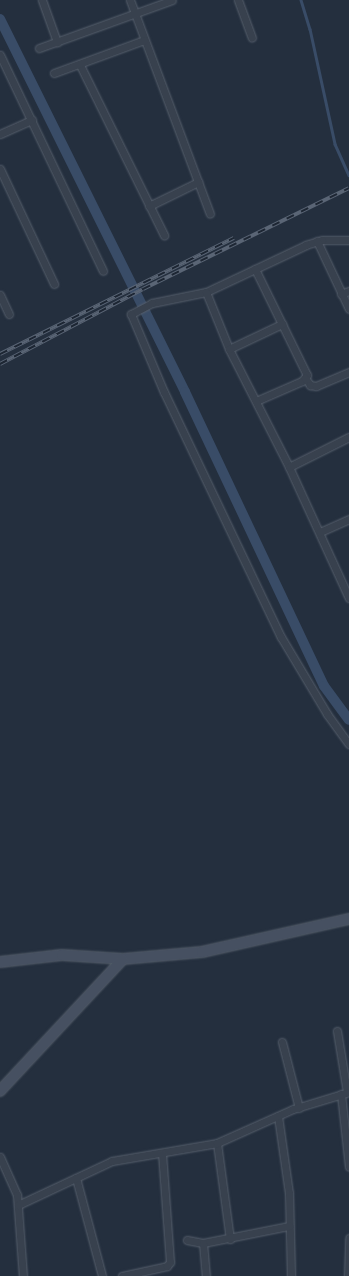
<!DOCTYPE html>
<style>
body{margin:0}
#map{position:relative;width:349px;height:1276px;overflow:hidden;background:#242f3e;font-family:Raleway,sans-serif}
div>[style]{position:absolute}
[style*='--x']{left:calc(var(--x)*1px);top:calc(var(--y)*1px);width:calc(var(--w)*1px);rotate:calc(var(--a)*1deg)}
.stream>*{height:2.5px;margin:-1.25px;padding:0 1.25px;transform-origin:1.25px;border-radius:1.25px;background:#394c67}
.canal>*{height:10px;margin:-5px;padding:0 5px;transform-origin:5px;border-radius:5px;background:#394c67}
.roads{filter:drop-shadow(0 0 1px #565f6c) drop-shadow(0 0 1px #565f6c)}
.street>*{height:7px;margin:-3.5px;padding:0 3.5px;transform-origin:3.5px;border-radius:3.5px;background:#38414e}
.secondary>*{height:10px;margin:-5px;padding:0 5px;transform-origin:5px;border-radius:5px;background:#465061}
.rail>*{height:4px;margin-top:-2px;transform-origin:0;background:repeating-linear-gradient(90deg,#1d2633 0 8px,#5a6575 0 16px);box-sizing:border-box;border-block:1px solid #5a6575}
span{translate:-50% -50%;white-space:nowrap;text-align:center;line-height:1.15;-webkit-text-stroke:3px #1d2633;paint-order:stroke}
</style>
<div id="map">
<div class="stream">
<i style="--x:301;--y:0;--w:30;--a:73"></i>
<i style="--x:310;--y:29;--w:118;--a:77.7"></i>
<i style="--x:335;--y:144;--w:34;--a:66"></i>
</div>
<div class="canal">
<i style="--x:0;--y:19;--w:416;--a:63.6"></i>
<i style="--x:185;--y:392;--w:325;--a:64.7"></i>
<i style="--x:324;--y:686;--w:42;--a:53.7"></i>
</div>
<div class="roads">
<div class="street">
<i style="--x:42;--y:0;--w:45;--a:70.3"></i>
<i style="--x:130;--y:0;--w:228;--a:69.5"></i>
<i style="--x:238;--y:0;--w:40;--a:69.8"></i>
<i style="--x:39;--y:48;--w:141;--a:-19.8"></i>
<i style="--x:0;--y:55;--w:239;--a:64.5"></i>
<i style="--x:80;--y:65;--w:190;--a:63.7"></i>
<i style="--x:54;--y:73;--w:96;--a:-20.1"></i>
<i style="--x:0;--y:134;--w:35;--a:-24"></i>
<i style="--x:0;--y:169;--w:127;--a:64.8"></i>
<i style="--x:149;--y:206;--w:55;--a:-26.1"></i>
<i style="--x:349;--y:240;--w:27;--a:180"></i>
<i style="--x:322;--y:240;--w:17;--a:163"></i>
<i style="--x:306;--y:245;--w:110;--a:154.8"></i>
<i style="--x:206;--y:292;--w:55;--a:168.5"></i>
<i style="--x:152;--y:303;--w:24;--a:152"></i>
<i style="--x:131;--y:314;--w:85;--a:67.1"></i>
<i style="--x:164;--y:392;--w:272;--a:64.5"></i>
<i style="--x:281;--y:637;--w:90;--a:59.1"></i>
<i style="--x:327;--y:714;--w:37;--a:54"></i>
<i style="--x:317;--y:241;--w:75;--a:64.8"></i>
<i style="--x:255;--y:269;--w:118;--a:63.9"></i>
<i style="--x:307;--y:375;--w:8;--a:130"></i>
<i style="--x:302;--y:381;--w:50;--a:156.5"></i>
<i style="--x:206;--y:292;--w:61;--a:68"></i>
<i style="--x:229;--y:349;--w:132;--a:63"></i>
<i style="--x:289;--y:467;--w:144;--a:65.4"></i>
<i style="--x:341;--y:294;--w:9;--a:-21"></i>
<i style="--x:0;--y:295;--w:21;--a:65"></i>
<i style="--x:229;--y:349;--w:59;--a:-25.3"></i>
<i style="--x:305;--y:378;--w:9;--a:54"></i>
<i style="--x:310;--y:385;--w:6;--a:9"></i>
<i style="--x:316;--y:386;--w:36;--a:-23"></i>
<i style="--x:289;--y:467;--w:67;--a:-26.6"></i>
<i style="--x:320;--y:532;--w:32;--a:-24"></i>
<i style="--x:337;--y:1031;--w:62;--a:80.7"></i>
<i style="--x:282;--y:1042;--w:68;--a:75.6"></i>
<i style="--x:341;--y:1094;--w:73;--a:83.7"></i>
<i style="--x:278;--y:1116;--w:78;--a:81.9"></i>
<i style="--x:289;--y:1193;--w:83;--a:88.6"></i>
<i style="--x:217;--y:1143;--w:97;--a:82.3"></i>
<i style="--x:0;--y:1157;--w:42;--a:65.9"></i>
<i style="--x:17;--y:1195;--w:81;--a:85.8"></i>
<i style="--x:76;--y:1178;--w:101;--a:75.1"></i>
<i style="--x:18;--y:1205;--w:104;--a:-25.1"></i>
<i style="--x:112;--y:1161;--w:107;--a:-9.7"></i>
<i style="--x:217;--y:1143;--w:83;--a:-24.1"></i>
<i style="--x:293;--y:1109;--w:59;--a:-16.9"></i>
<i style="--x:187;--y:1240;--w:16;--a:11"></i>
<i style="--x:203;--y:1243;--w:88;--a:-11.2"></i>
<i style="--x:203;--y:1243;--w:33;--a:85"></i>
<i style="--x:122;--y:1276;--w:46;--a:-12.5"></i>
<i style="--x:167;--y:1266;--w:5;--a:-53"></i>
<i style="--x:170;--y:1262;--w:109;--a:-94.2"></i>
<i style="--x:348;--y:1276;--w:38;--a:-88"></i>
</div>
<div class="secondary">
<i style="--x:0;--y:962;--w:62;--a:-6.4"></i>
<i style="--x:62;--y:955;--w:61;--a:3.8"></i>
<i style="--x:123;--y:959;--w:79;--a:-5.1"></i>
<i style="--x:202;--y:952;--w:151;--a:-12.7"></i>
<i style="--x:0;--y:1091;--w:180;--a:-47"></i>
</div>
</div>
<div class="rail">
<i style="--x:0;--y:354;--w:261;--a:-26.4"></i>
<i style="--x:0;--y:364;--w:161;--a:-27.7"></i>
<i style="--x:143;--y:289;--w:229;--a:-26.1"></i>
</div>
</div>
